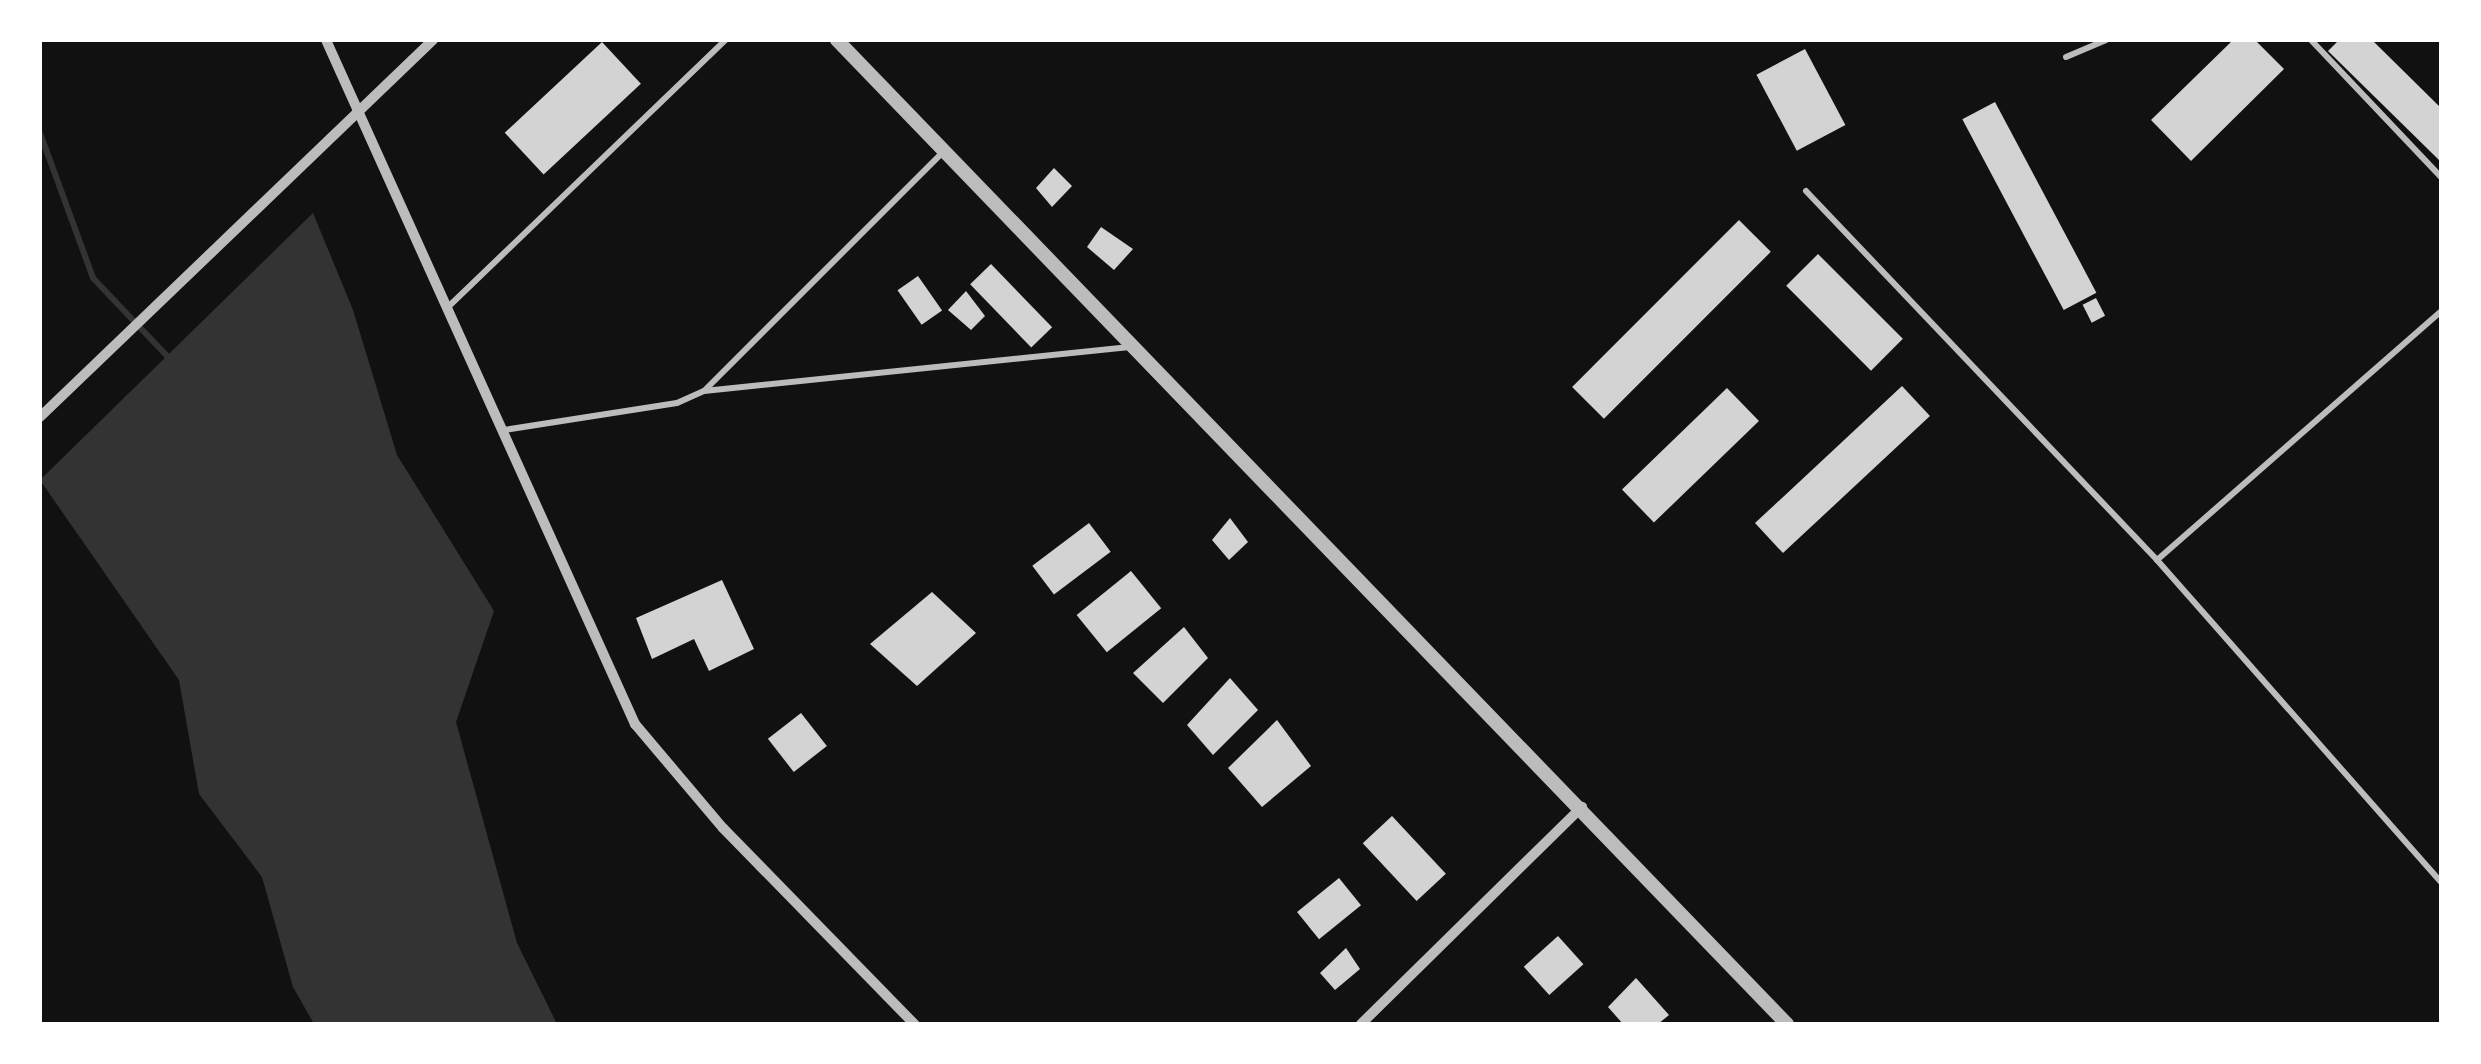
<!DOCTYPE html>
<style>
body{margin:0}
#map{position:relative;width:2481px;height:1064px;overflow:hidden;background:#111;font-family:Karla,sans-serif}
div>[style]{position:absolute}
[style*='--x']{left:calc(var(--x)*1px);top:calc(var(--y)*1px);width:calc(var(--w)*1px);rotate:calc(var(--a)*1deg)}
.water>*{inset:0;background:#333}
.stream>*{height:6px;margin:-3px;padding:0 3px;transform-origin:3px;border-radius:3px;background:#333}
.building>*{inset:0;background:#d3d3d3;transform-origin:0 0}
.service>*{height:6px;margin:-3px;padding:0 3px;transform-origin:3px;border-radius:3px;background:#bcbcbc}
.minor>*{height:10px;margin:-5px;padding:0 5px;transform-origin:5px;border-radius:5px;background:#bcbcbc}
.tertiary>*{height:14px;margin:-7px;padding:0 7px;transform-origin:7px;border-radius:7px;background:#bcbcbc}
span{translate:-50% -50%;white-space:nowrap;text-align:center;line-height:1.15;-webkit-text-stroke:8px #fff;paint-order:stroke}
.frame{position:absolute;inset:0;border:42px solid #fff;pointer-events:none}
</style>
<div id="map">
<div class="water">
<i style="clip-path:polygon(313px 213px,353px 310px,397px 455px,494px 611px,456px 722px,517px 943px,557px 1024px,314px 1024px,293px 987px,262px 877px,199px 794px,179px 680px,40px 480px)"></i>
</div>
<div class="stream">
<i style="--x:40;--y:133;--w:154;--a:69.9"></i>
<i style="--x:93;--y:278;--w:110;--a:46.5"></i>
</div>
<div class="building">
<i style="clip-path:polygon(2233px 40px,2255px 40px,2284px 69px,2191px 161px,2151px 120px)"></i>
<i style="clip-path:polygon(2339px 40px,2372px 40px,2441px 108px,2441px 162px,2328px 51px)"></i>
<i style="left:602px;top:42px;width:57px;height:133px;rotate:47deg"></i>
<i style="left:1805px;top:49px;width:86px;height:55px;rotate:62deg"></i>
<i style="left:1995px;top:102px;width:216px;height:37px;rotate:62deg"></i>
<i style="clip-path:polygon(1054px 168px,1072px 186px,1052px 207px,1036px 188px)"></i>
<i style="left:1739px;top:220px;width:45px;height:236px;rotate:45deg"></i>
<i style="clip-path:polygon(1101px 227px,1133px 249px,1114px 270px,1087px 247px)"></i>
<i style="left:1818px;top:254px;width:120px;height:45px;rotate:45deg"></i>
<i style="left:991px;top:264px;width:88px;height:29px;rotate:46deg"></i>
<i style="left:918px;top:276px;width:42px;height:25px;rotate:55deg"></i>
<i style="clip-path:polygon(966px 291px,985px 316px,971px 330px,948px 310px)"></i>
<i style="left:2096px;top:298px;width:20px;height:15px;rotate:63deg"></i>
<i style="left:1902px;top:386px;width:41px;height:201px;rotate:47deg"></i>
<i style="left:1727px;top:388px;width:46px;height:146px;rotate:46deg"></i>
<i style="clip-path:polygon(1230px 518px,1248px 542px,1229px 560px,1212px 540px)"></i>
<i style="left:1089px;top:523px;width:36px;height:71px;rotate:53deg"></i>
<i style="left:1131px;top:571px;width:48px;height:70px;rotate:51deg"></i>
<i style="clip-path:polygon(722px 580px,754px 649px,709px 671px,694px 639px,652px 659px,636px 618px)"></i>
<i style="clip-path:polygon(932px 592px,976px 633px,917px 686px,870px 644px)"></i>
<i style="clip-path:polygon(1184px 627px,1208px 658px,1163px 703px,1133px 673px)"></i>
<i style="clip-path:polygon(1230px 678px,1258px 710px,1213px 755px,1187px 725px)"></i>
<i style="left:801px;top:713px;width:42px;height:42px;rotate:52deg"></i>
<i style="clip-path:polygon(1277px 720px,1311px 766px,1262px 807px,1228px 768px)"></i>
<i style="left:1392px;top:816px;width:79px;height:40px;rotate:47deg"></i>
<i style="left:1339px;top:878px;width:35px;height:54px;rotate:51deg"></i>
<i style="left:1558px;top:936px;width:38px;height:46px;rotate:48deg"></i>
<i style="clip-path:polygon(1346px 948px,1360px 969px,1335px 990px,1320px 973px)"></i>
<i style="clip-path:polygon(1636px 978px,1669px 1015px,1658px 1024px,1623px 1024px,1608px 1007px)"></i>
</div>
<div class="service">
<i style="--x:2311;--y:40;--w:189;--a:46.5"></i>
<i style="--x:2066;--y:57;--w:43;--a:-23"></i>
<i style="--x:1806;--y:191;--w:509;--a:46.43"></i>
<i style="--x:2157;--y:560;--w:429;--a:48.6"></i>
<i style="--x:446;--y:309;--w:388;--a:-43.9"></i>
<i style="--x:706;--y:389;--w:334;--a:-45"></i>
<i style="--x:504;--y:430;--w:175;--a:-8.9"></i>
<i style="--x:677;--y:403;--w:30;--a:-24"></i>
<i style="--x:704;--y:391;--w:428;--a:-5.9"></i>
<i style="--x:2157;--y:560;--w:378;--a:-41.2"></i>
</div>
<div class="minor">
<i style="--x:326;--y:40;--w:751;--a:65.69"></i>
<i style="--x:635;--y:724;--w:136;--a:49.8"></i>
<i style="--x:723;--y:828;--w:274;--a:45.7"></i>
<i style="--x:40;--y:417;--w:545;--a:-43.81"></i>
<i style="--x:1361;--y:1024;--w:310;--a:-44.5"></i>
</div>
<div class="tertiary">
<i style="--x:837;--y:40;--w:1368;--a:46.01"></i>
</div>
<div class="frame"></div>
</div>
